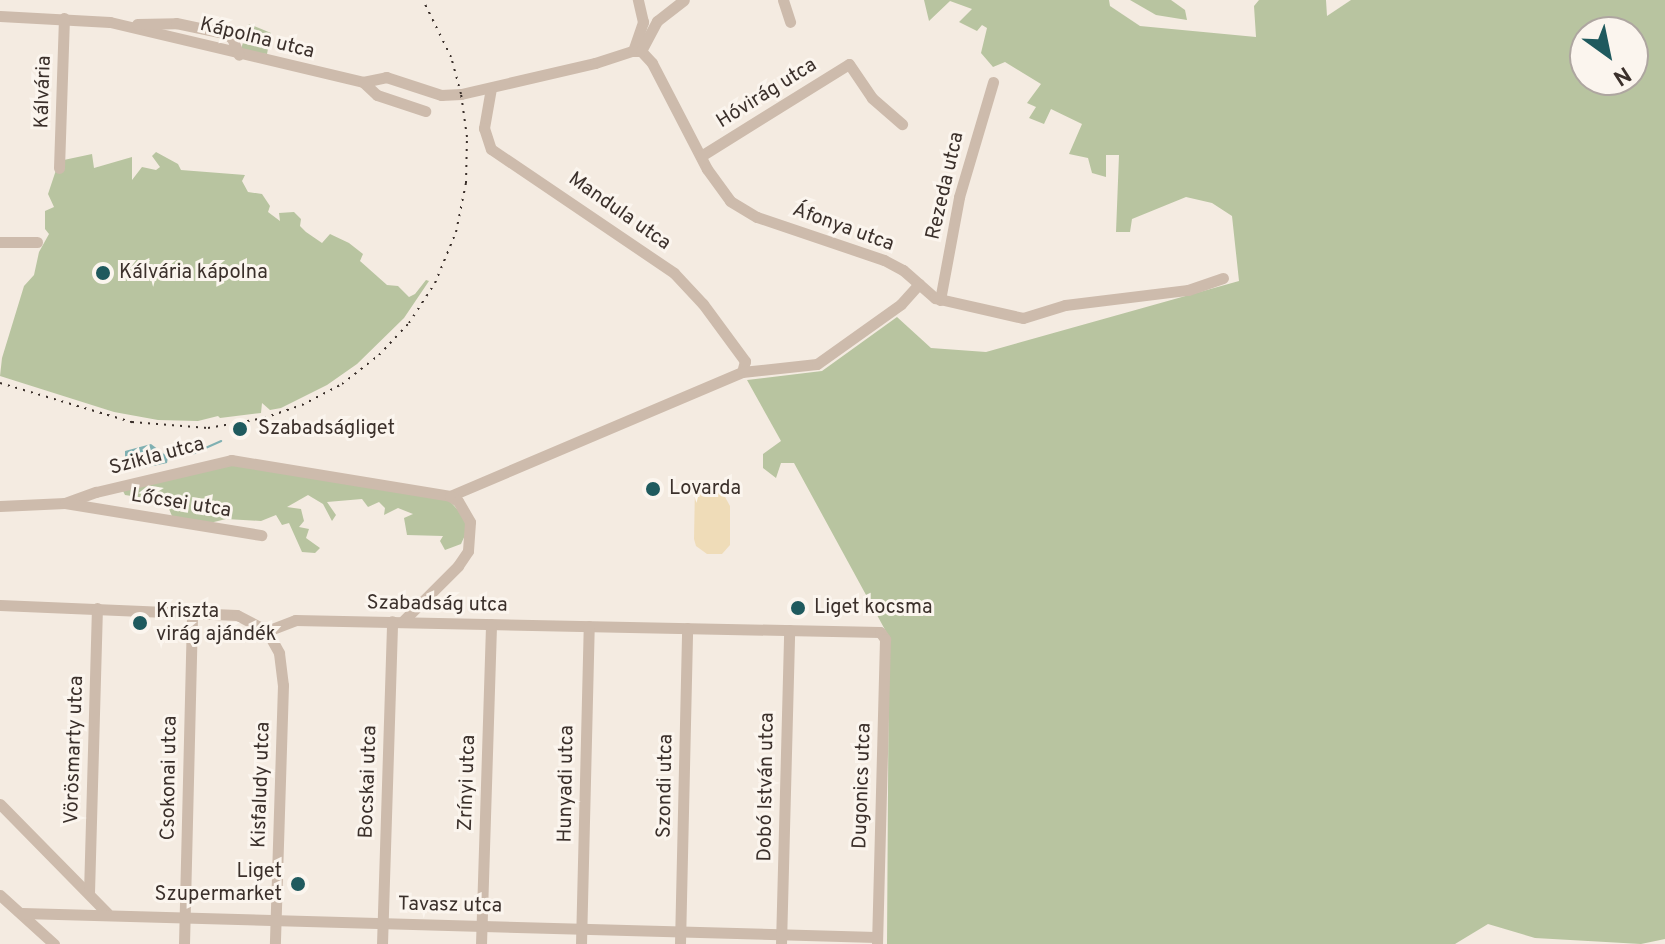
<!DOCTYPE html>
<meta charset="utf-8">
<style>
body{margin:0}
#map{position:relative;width:1665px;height:944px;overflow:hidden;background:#f4ebe1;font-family:Overpass,sans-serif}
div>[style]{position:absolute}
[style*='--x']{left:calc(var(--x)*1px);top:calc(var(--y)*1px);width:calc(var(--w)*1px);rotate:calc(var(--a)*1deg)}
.green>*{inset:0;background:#b8c4a0}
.sand>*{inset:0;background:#efdcb8}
.water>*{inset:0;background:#7fb0b2}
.stream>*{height:2px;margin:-1px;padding:0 1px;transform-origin:1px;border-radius:1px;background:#7fb0b2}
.minor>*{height:11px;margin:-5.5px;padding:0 5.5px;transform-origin:5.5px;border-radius:5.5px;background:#cdbbac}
.rail>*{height:2px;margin-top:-1px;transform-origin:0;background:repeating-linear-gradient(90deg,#3b302b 0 2px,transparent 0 8px)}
.dots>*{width:22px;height:22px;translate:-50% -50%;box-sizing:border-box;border:4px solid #fbf5ee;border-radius:50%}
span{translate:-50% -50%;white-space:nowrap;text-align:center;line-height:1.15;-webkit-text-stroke:6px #fbf5ee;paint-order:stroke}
.street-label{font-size:20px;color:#3b302b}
.poi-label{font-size:20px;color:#3b302b}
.left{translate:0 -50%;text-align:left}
.right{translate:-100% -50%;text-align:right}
.north{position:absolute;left:1569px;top:16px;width:80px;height:80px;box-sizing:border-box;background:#fbf5ee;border:2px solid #aea6a0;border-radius:50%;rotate:147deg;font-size:22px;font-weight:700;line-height:32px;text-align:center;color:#3b302b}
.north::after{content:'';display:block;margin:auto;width:28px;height:36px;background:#1f5a5e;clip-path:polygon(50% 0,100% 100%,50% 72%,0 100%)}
</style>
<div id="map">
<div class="green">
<i style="clip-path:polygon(evenodd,924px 0,1109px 0,1110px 6px,1140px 26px,1256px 37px,1254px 6px,1259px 0,1326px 0,1327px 16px,1351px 0,1665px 0,1665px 939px,1641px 944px,1535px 938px,1488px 924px,1455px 944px,887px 944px,889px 637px,794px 463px,781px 463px,776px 478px,763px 468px,763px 454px,781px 441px,747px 380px,822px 371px,897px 317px,931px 348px,986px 352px,1239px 281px,1232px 216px,1212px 203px,1186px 197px,1132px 219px,1130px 232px,1116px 232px,1119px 155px,1106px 155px,1106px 177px,1092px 173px,1088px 158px,1069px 154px,1082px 124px,1051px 109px,1044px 124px,1029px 118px,1036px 107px,1027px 103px,1041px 84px,1005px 62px,993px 67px,981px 53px,987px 28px,982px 25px,977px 31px,959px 22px,972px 9px,950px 1px,929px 21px,924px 0,1585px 32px,1633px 32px,1633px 80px,1585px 80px,1585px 32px)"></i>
<i style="clip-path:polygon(1130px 0,1171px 0,1185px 10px,1187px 20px,1156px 15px)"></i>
<i style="clip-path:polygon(249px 24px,271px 33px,267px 54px,240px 52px)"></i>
<i style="clip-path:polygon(156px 152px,178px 164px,181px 170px,245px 175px,242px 181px,248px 192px,262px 194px,270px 206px,268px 212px,280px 221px,279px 213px,294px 212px,301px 219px,300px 226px,306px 232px,322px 243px,330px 234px,349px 243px,363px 254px,360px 261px,387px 285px,398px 286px,409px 297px,415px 294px,426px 280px,429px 281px,404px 318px,357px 364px,327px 385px,281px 408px,270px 410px,262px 403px,261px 413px,220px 418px,218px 416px,198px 421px,158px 420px,114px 412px,0 376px,2px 358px,24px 286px,34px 275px,39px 252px,49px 234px,45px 229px,45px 211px,54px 207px,48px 194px,59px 161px,92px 154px,94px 168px,132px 157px,132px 180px,142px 167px,156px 170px,160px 167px,152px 156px)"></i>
<i style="clip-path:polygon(217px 463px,447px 498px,465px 518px,466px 533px,461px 544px,445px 550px,440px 541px,443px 536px,407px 535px,404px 518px,413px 514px,398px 508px,384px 515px,385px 508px,379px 502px,368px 507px,362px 499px,327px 502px,336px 515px,332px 521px,323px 504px,308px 495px,287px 507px,301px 509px,304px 521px,299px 527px,309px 529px,306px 538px,320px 548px,315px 553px,302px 552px,289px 523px,282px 525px,276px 515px,261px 521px,226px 519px,210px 523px,172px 516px,166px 502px,168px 495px,151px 494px,151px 499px,125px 495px,121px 487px)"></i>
</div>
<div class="sand">
<i style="clip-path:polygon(719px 486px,730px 506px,730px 545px,722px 554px,707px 554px,696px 546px,694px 539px,695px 487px)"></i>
</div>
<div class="water">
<i style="clip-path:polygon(151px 444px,168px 457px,167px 463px,125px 472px,125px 451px)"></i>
</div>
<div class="stream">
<i style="--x:192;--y:454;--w:32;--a:-24"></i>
</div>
<div class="minor">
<i style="--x:783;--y:0;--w:23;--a:72"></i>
<i style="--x:0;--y:16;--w:110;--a:3.1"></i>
<i style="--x:110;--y:22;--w:260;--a:13.3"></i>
<i style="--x:363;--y:82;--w:24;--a:-12"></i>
<i style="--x:386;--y:77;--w:58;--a:18.1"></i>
<i style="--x:441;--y:95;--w:20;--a:-3"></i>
<i style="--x:461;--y:94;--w:138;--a:-13"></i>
<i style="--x:595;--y:63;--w:40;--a:-18"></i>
<i style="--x:633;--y:51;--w:31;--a:-71"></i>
<i style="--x:643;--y:22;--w:23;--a:-103"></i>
<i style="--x:137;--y:24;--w:39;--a:-1"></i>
<i style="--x:176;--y:23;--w:49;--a:11.8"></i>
<i style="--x:224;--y:33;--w:9;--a:32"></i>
<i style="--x:232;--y:38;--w:18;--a:68"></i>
<i style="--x:633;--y:51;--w:8;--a:0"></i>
<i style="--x:641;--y:51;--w:16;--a:47"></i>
<i style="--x:652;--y:63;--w:119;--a:62.6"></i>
<i style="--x:707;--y:169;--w:39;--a:54"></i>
<i style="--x:730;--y:201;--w:31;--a:31"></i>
<i style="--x:757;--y:217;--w:134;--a:18.7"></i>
<i style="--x:884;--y:260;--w:21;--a:28"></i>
<i style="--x:903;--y:270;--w:43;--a:41.2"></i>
<i style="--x:935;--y:298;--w:90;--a:12.8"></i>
<i style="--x:1023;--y:318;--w:44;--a:-17.2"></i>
<i style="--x:1065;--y:305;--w:124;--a:-7"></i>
<i style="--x:1188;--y:290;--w:37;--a:-19"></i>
<i style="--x:641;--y:51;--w:34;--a:-62"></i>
<i style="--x:657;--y:21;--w:34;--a:-38"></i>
<i style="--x:363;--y:82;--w:19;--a:43"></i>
<i style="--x:377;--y:95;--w:51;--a:18.4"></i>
<i style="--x:491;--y:88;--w:41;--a:99.9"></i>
<i style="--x:484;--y:128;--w:22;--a:72"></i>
<i style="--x:491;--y:149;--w:221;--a:34.1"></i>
<i style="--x:674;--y:273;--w:42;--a:46.9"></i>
<i style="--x:703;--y:304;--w:71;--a:53.6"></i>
<i style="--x:745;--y:361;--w:11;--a:105"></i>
<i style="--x:701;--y:156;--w:174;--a:-31.9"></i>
<i style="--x:849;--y:64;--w:41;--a:55.9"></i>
<i style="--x:872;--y:98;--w:40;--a:41"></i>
<i style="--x:59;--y:168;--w:150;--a:-88.1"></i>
<i style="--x:0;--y:242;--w:37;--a:0"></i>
<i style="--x:940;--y:300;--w:105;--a:-79.5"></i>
<i style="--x:959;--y:197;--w:120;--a:-73.5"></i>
<i style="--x:450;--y:496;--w:317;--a:-23"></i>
<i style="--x:742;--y:372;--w:75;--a:-6.1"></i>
<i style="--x:817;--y:364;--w:103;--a:-35.5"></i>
<i style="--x:901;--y:304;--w:27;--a:-48"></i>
<i style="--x:65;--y:503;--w:33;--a:-20"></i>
<i style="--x:96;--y:492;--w:139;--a:-13.3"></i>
<i style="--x:231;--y:460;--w:222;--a:9.3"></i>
<i style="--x:450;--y:496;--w:9;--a:32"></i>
<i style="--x:458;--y:501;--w:24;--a:60"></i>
<i style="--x:470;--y:522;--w:29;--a:94"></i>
<i style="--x:468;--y:551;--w:18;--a:124"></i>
<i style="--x:458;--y:566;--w:78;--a:135"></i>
<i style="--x:0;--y:506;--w:65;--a:-2.6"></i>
<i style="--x:65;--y:503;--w:199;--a:9.3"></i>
<i style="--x:0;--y:605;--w:237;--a:2.4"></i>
<i style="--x:237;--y:615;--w:34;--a:28"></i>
<i style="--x:267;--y:631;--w:25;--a:61"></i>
<i style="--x:279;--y:653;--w:32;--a:83"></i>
<i style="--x:283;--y:685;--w:259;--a:91.8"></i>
<i style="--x:267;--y:631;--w:30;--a:-21"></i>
<i style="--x:295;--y:620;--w:585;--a:1.18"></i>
<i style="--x:880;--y:632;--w:9;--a:54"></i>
<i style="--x:885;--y:639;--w:305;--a:91.5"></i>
<i style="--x:0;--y:804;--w:153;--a:45.5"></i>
<i style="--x:89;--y:893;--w:285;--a:-88.4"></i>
<i style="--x:0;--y:895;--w:73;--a:42.2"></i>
<i style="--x:22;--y:913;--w:854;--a:1.61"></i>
<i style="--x:184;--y:944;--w:332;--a:-88.6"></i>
<i style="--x:382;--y:944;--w:323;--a:-88.2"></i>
<i style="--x:481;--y:944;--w:320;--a:-88.2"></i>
<i style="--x:581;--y:944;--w:318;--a:-88.6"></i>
<i style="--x:680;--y:944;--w:316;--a:-88.7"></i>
<i style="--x:781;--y:944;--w:314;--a:-88.5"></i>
</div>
<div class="rail">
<i style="--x:0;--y:383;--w:138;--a:16.5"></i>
<i style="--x:132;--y:422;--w:76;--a:4.5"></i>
<i style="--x:208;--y:428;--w:57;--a:-10.1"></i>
<i style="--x:264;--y:418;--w:40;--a:-18.9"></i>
<i style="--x:302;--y:405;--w:45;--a:-27.7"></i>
<i style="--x:342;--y:384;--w:47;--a:-38.1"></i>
<i style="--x:379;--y:355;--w:44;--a:-46.8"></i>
<i style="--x:409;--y:323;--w:48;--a:-57"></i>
<i style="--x:435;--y:283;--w:55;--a:-67.6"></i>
<i style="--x:456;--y:232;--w:50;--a:-78.5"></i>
<i style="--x:466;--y:183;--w:46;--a:-88.8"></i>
<i style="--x:467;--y:137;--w:43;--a:-97.9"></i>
<i style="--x:461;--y:94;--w:38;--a:-105"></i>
<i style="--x:451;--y:57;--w:64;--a:-116.2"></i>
</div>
<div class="dots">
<i style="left:103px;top:273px;background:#1f5a5e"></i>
<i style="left:240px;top:429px;background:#1f5a5e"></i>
<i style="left:653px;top:489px;background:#1f5a5e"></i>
<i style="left:798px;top:608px;background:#1f5a5e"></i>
<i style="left:140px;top:623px;background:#1f5a5e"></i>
<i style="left:298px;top:884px;background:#1f5a5e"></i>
</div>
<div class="street-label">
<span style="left:257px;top:39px;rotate:14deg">Kápolna utca</span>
<span style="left:44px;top:92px;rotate:-88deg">Kálvária</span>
<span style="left:767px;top:94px;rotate:-32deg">Hóvirág utca</span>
<span style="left:946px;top:186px;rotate:-77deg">Rezeda utca</span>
<span style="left:619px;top:212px;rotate:35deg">Mandula utca</span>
<span style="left:843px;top:228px;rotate:20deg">Áfonya utca</span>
<span style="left:157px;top:457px;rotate:-15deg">Szikla utca</span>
<span style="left:181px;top:504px;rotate:9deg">Lőcsei utca</span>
<span style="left:437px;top:605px;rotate:1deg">Szabadság utca</span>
<span style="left:75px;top:750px;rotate:-88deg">Vörösmarty utca</span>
<span style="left:170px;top:778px;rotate:-89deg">Csokonai utca</span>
<span style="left:369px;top:782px;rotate:-88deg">Bocskai utca</span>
<span style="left:468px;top:783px;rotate:-88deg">Zrínyi utca</span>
<span style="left:567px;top:784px;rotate:-89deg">Hunyadi utca</span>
<span style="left:262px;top:785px;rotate:-88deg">Kisfaludy utca</span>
<span style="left:666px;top:786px;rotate:-89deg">Szondi utca</span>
<span style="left:863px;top:786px;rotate:-88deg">Dugonics utca</span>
<span style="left:767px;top:787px;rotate:-89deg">Dobó István utca</span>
<span style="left:450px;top:906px;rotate:1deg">Tavasz utca</span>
</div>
<div class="poi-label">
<span class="left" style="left:119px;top:273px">Kálvária kápolna</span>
<span class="left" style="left:258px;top:429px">Szabadságliget</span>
<span class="left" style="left:669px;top:489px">Lovarda</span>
<span class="left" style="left:814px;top:608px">Liget kocsma</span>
<span class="left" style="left:156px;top:624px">Kriszta<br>virág ajándék</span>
<span class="right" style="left:282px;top:884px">Liget<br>Szupermarket</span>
</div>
<div class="north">N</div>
</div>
